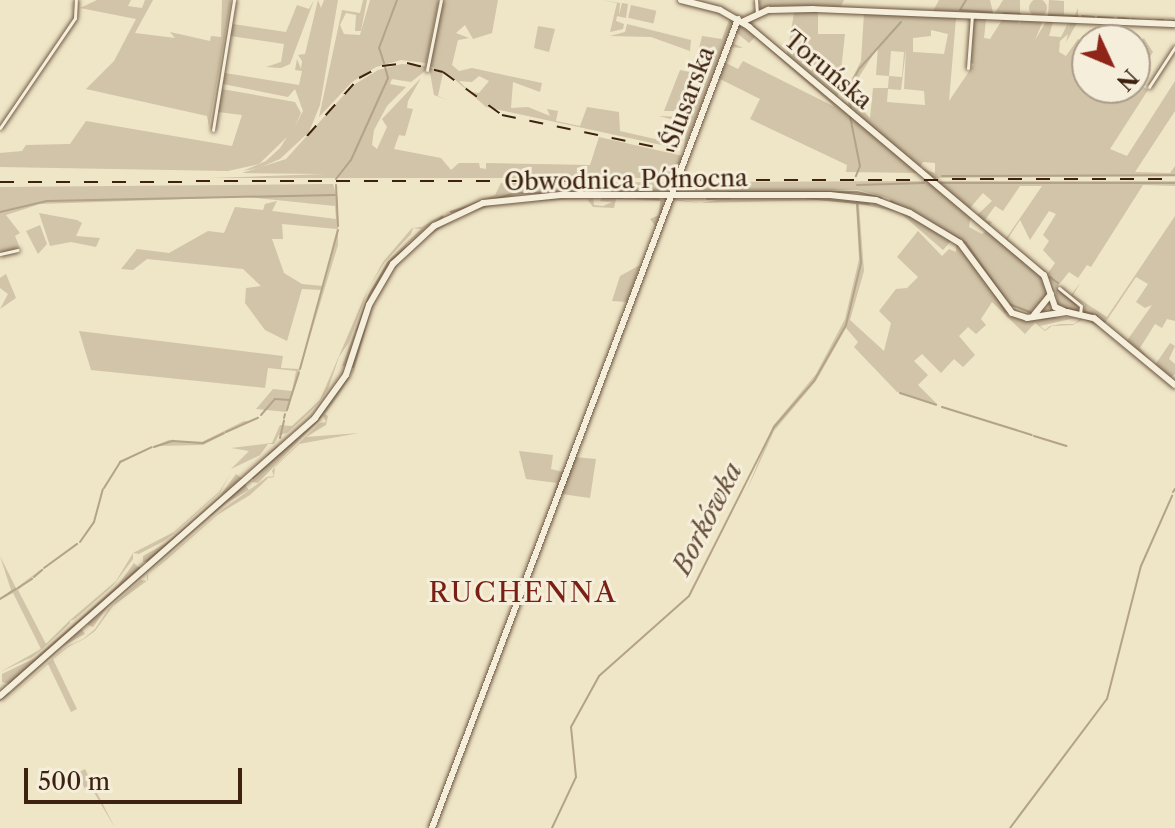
<!DOCTYPE html>
<meta charset="utf-8">
<style>
body{margin:0}
#map{position:relative;width:1175px;height:828px;overflow:hidden;background:#efe5c7;font-family:"Libre Caslon Text",serif}
div>[style]{position:absolute}
[style*='--x']{left:calc(var(--x)*1px);top:calc(var(--y)*1px);width:calc(var(--w)*1px);rotate:calc(var(--a)*1deg)}
.green>*{inset:0;background:#d1c4a8;transform-origin:0 0}
.round{border-radius:50%}
.stream>*{height:2px;margin:-1px;padding:0 1px;transform-origin:1px;border-radius:1px;background:#b2a389}
.roads{filter:drop-shadow(0 0 2px #6a533e) drop-shadow(0 0 2px #6a533e)}
.street>*{height:3px;margin:-1.5px;padding:0 1.5px;transform-origin:1.5px;border-radius:1.5px;background:#f5eedb}
.secondary>*{height:6px;margin:-3px;padding:0 3px;transform-origin:3px;border-radius:3px;background:#f5eedb}
.rail>*{height:2px;margin-top:-1px;transform-origin:0;background:repeating-linear-gradient(90deg,#3d2210 0 14px,transparent 0 28px)}
span{translate:-50% -50%;white-space:nowrap;text-align:center;line-height:1.15;-webkit-text-stroke:6px #f5eedb;paint-order:stroke}
.street-label{font-size:24px;color:#3d2210}
.water-label{font-size:26px;color:#664f3a;font-style:italic}
.quarter-label{font-size:28px;color:#7a1f14;letter-spacing:2px}
.north{position:absolute;left:1071px;top:24px;width:80px;height:80px;box-sizing:border-box;background:#f5eedb;border:2px solid #ab9c8a;border-radius:50%;rotate:134deg;font-size:22px;font-weight:700;line-height:32px;text-align:center;color:#3d2210}
.north::after{content:'';display:block;margin:auto;width:28px;height:36px;background:#8f2418;clip-path:polygon(50% 0,100% 100%,50% 72%,0 100%)}
.scale{position:absolute;left:24px;top:768px;width:218px;height:36px;box-sizing:border-box;border:4px solid #3d2210;border-top:0;padding-left:10px;font-size:24px;line-height:28px;white-space:nowrap;color:#3d2210;-webkit-text-stroke:6px #f5eedb;paint-order:stroke}
</style>
<div id="map">
<div class="green">
<i class="round" style="left:1029px;top:-1px;width:18px;height:18px"></i>
<i style="clip-path:polygon(97px 0,131px 0,128px 6px,142px 8px,145px 0,153px 0,135px 33px,175px 38px,170px 32px,210px 41px,211px 36px,221px 37px,222px 0,231px 0,209px 127px,207px 116px,86px 89px,114px 61px,136px 19px,80px 8px)"></i>
<i style="clip-path:polygon(314px 0,290px 64px,281px 68px,266px 67px,281px 62px,284px 44px,230px 36px,233px 24px,286px 32px,297px 5px,309px 9px)"></i>
<i style="clip-path:polygon(318px 0,321px 8px,324px 0,338px 0,320px 105px,309px 132px,280px 159px,259px 168px,243px 171px,266px 161px,280px 148px,287px 137px,259px 164px,228px 171px,0 167px,0 153px,22px 151px,26px 145px,70px 144px,86px 121px,232px 146px,242px 115px,218px 112px,222px 89px,295px 102px,301px 113px,294px 128px,303px 111px,295px 89px,288px 97px,223px 84px,225px 73px,299px 85px,302px 71px,295px 70px,297px 59px,301px 69px,302px 61px,298px 55px,305px 54px)"></i>
<i style="clip-path:polygon(363px 0,367px 0,361px 31px,355px 31px,356px 15px,346px 13px,340px 25px,344px 34px,360px 35px,370px 0,439px 0,426px 63px,401px 60px,376px 67px,352px 82px,319px 117px,342px 10px,360px 13px)"></i>
<i style="clip-path:polygon(evenodd,443px 0,498px 0,492px 33px,473px 39px,465px 25px,456px 33px,469px 38px,458px 40px,452px 65px,459px 71px,472px 68px,542px 83px,540px 92px,513px 82px,511px 108px,528px 107px,550px 116px,547px 109px,558px 111px,556px 121px,580px 126px,587px 107px,619px 112px,620px 131px,677px 144px,685px 135px,680px 149px,486px 107px,453px 78px,430px 66px,443px 0,479px 76px,489px 81px,479px 93px,470px 92px,459px 81px,472px 82px,479px 76px)"></i>
<i style="clip-path:polygon(602px 0,620px 3px,619px 15px,622px 3px,628px 4px,626px 18px,617px 16px,616px 21px,624px 24px,623px 29px,610px 32px,617px 3px)"></i>
<i style="clip-path:polygon(758px 0,844px 0,841px 6px,858px 6px,761px 10px)"></i>
<i style="clip-path:polygon(939px 0,990px 0,993px 13px,933px 11px)"></i>
<i style="clip-path:polygon(1003px 0,1020px 0,1020px 13px,1025px 15px,995px 13px)"></i>
<i style="clip-path:polygon(1049px 0,1064px 1px,1064px 15px,1075px 15px,1078px 8px,1078px 17px,1048px 16px)"></i>
<i style="left:631px;top:5px;width:26px;height:13px;rotate:13deg"></i>
<i style="clip-path:polygon(708px 10px,734px 22px,684px 149px,686px 129px,679px 127px,676px 135px,678px 121px,659px 116px,683px 117px,684px 111px,664px 111px,680px 70px,690px 72px,685px 107px,702px 36px,722px 39px,729px 20px)"></i>
<i style="clip-path:polygon(evenodd,777px 11px,818px 12px,818px 34px,845px 34px,838px 97px,848px 104px,848px 86px,861px 61px,864px 13px,956px 18px,949px 101px,974px 64px,970px 63px,973px 18px,986px 19px,984px 38px,990px 39px,1002px 20px,1020px 20px,1018px 25px,1023px 19px,1043px 21px,1035px 40px,1047px 20px,1060px 22px,1053px 22px,1049px 36px,1061px 37px,1069px 21px,1068px 29px,1071px 20px,1077px 23px,1066px 42px,1068px 34px,1060px 41px,1059px 52px,1066px 56px,1078px 39px,1087px 44px,1087px 88px,1135px 88px,1135px 81px,1148px 90px,1110px 149px,1127px 156px,1175px 81px,1175px 111px,1135px 172px,1170px 173px,1175px 166px,1175px 176px,930px 178px,921px 168px,935px 173px,935px 163px,923px 162px,920px 167px,748px 23px,761px 13px,766px 15px,749px 22px,787px 54px,794px 13px,777px 11px,931px 30px,948px 34px,944px 54px,913px 52px,913px 38px,931px 36px,931px 30px,777px 11px,878px 47px,876px 75px,889px 76px,888px 88px,873px 88px,870px 118px,856px 103px,853px 106px,850px 91px,878px 47px,777px 11px,906px 49px,904px 89px,924px 91px,925px 105px,887px 102px,888px 89px,901px 90px,906px 49px,777px 11px,891px 51px,904px 52px,902px 77px,889px 76px,891px 51px)"></i>
<i style="clip-path:polygon(627px 24px,691px 40px,690px 51px,651px 37px,610px 36px,625px 32px)"></i>
<i style="clip-path:polygon(evenodd,742px 25px,852px 117px,920px 173px,846px 172px,847px 165px,750px 119px,760px 99px,718px 78px,709px 94px,735px 27px,742px 25px,737px 33px,749px 43px,755px 37px,835px 107px,743px 61px,738px 69px,724px 62px,729px 47px,743px 48px,731px 42px,737px 33px)"></i>
<i style="clip-path:polygon(538px 26px,555px 29px,549px 52px,534px 48px)"></i>
<i style="clip-path:polygon(1144px 38px,1153px 52px,1135px 79px,1135px 45px)"></i>
<i style="clip-path:polygon(402px 64px,425px 66px,425px 71px,411px 82px,392px 79px,390px 84px,406px 87px,387px 106px,374px 130px,372px 145px,377px 149px,387px 127px,382px 119px,421px 78px,408px 101px,407px 108px,413px 109px,405px 136px,399px 135px,394px 149px,441px 158px,451px 170px,459px 163px,479px 163px,480px 168px,486px 169px,486px 163px,590px 165px,599px 137px,683px 156px,674px 178px,210px 178px,325px 174px,242px 173px,286px 159px,352px 86px,378px 70px)"></i>
<i style="clip-path:polygon(429px 67px,443px 73px,438px 96px,447px 100px,434px 95px)"></i>
<i style="clip-path:polygon(930px 181px,971px 216px,969px 227px,982px 234px,988px 230px,1043px 278px,1050px 295px,1032px 313px,1009px 304px,965px 244px,888px 198px,857px 190px,675px 193px,676px 182px)"></i>
<i style="clip-path:polygon(935px 181px,1175px 181px,1175px 186px,1143px 185px,1091px 267px,1087px 265px,1078px 278px,1069px 272px,1057px 287px,1078px 305px,1077px 311px,1058px 307px,1055px 286px,1042px 270px,1048px 273px,1055px 263px,1043px 250px,1049px 241px,1043px 235px,1056px 214px,1049px 211px,1030px 240px,1020px 220px,1007px 240px,1015px 245px,1005px 240px,1042px 186px,1020px 186px,1003px 211px,995px 206px,985px 220px,992px 222px,989px 226px,976px 216px,992px 201px,983px 193px,970px 208px,975px 214px)"></i>
<i style="clip-path:polygon(673px 182px,667px 193px,523px 194px,445px 213px,407px 244px,382px 276px,346px 366px,342px 366px,371px 290px,391px 258px,421px 229px,413px 228px,411px 234px,384px 263px,368px 289px,349px 342px,339px 357px,328px 389px,320px 401px,308px 414px,287px 433px,279px 435px,274px 444px,268px 444px,260px 455px,231px 469px,249px 451px,231px 448px,272px 443px,280px 425px,292px 426px,320px 400px,367px 291px,383px 262px,412px 228px,422px 227px,447px 212px,495px 195px,501px 183px)"></i>
<i style="clip-path:polygon(evenodd,333px 184px,338px 199px,338px 245px,287px 412px,256px 409px,273px 389px,292px 391px,296px 371px,268px 368px,265px 388px,91px 370px,79px 331px,283px 356px,281px 368px,299px 369px,322px 290px,302px 289px,287px 341px,265px 330px,245px 303px,246px 288px,261px 286px,243px 269px,147px 259px,133px 270px,121px 269px,137px 249px,169px 253px,208px 231px,224px 233px,235px 207px,263px 210px,265px 204px,277px 201px,272px 211px,336px 219px,335px 206px,246px 197px,40px 204px,6px 215px,20px 233px,15px 236px,20px 248px,0 255px,0 187px,333px 184px,282px 224px,337px 229px,323px 286px,302px 284px,284px 273px,272px 239px,283px 239px,282px 224px)"></i>
<i style="clip-path:polygon(593px 197px,594px 205px,603px 206px,612px 202px,600px 201px,602px 197px,660px 199px,663px 200px,663px 209px,656px 227px,650px 219px,659px 215px,660px 201px,616px 199px,614px 208px,593px 207px,587px 199px,506px 202px,461px 215px,418px 243px,394px 269px,373px 305px,354px 371px,352px 374px,338px 396px,325px 414px,328px 416px,326px 425px,306px 437px,359px 433px,299px 444px,275px 467px,274px 477px,268px 478px,261px 485px,250px 495px,217px 515px,166px 560px,148px 574px,148px 580px,113px 606px,95px 631px,84px 639px,68px 647px,53px 659px,77px 709px,71px 712px,48px 664px,0 706px,58px 654px,68px 646px,83px 639px,95px 629px,108px 610px,116px 602px,141px 580px,147px 581px,147px 575px,222px 510px,267px 477px,274px 476px,272px 471px,276px 465px,320px 423px,326px 422px,323px 416px,258px 483px,252px 482px,317px 419px,352px 374px,365px 321px,377px 292px,399px 259px,425px 235px,452px 217px,483px 205px,528px 198px)"></i>
<i style="clip-path:polygon(734px 197px,830px 197px,880px 203px,910px 215px,952px 240px,943px 250px,899px 212px,859px 204px,864px 271px,850px 320px,884px 351px,891px 323px,879px 311px,896px 289px,907px 288px,918px 277px,897px 257px,918px 231px,942px 256px,949px 249px,956px 252px,956px 244px,962px 248px,1013px 316px,1075px 318px,1040px 326px,1045px 330px,1050px 326px,1061px 324px,1074px 324px,1083px 317px,1093px 320px,1101px 328px,1083px 319px,1073px 325px,1052px 326px,1045px 331px,1035px 323px,1025px 334px,992px 302px,981px 319px,986px 325px,976px 334px,968px 327px,959px 336px,975px 355px,963px 367px,954px 359px,941px 373px,922px 354px,914px 361px,928px 375px,918px 385px,937px 404px,897px 392px,854px 347px,858px 342px,846px 328px,816px 381px,774px 431px,746px 492px,773px 426px,816px 374px,845px 319px,859px 259px,856px 204px,830px 200px,700px 203px,673px 200px,666px 210px,673px 199px,701px 203px)"></i>
<i style="clip-path:polygon(39px 213px,77px 220px,82px 223px,76px 236px,100px 238px,96px 247px,71px 242px,50px 246px)"></i>
<i style="clip-path:polygon(1175px 216px,1175px 321px,1167px 319px,1162px 328px,1155px 324px,1140px 348px,1153px 364px,1126px 342px,1152px 305px,1145px 308px,1136px 302px,1148px 284px,1136px 277px,1105px 323px,1084px 312px,1085px 304px,1071px 295px,1081px 282px,1073px 295px,1107px 317px)"></i>
<i style="clip-path:polygon(40px 225px,47px 244px,38px 254px,26px 231px)"></i>
<i style="clip-path:polygon(640px 265px,627px 302px,612px 301px,620px 276px)"></i>
<i style="clip-path:polygon(6px 274px,16px 298px,0 309px,8px 294px,0 288px,0 278px)"></i>
<i style="clip-path:polygon(1170px 343px,1175px 346px,1169px 359px,1175px 364px,1175px 374px,1169px 379px,1155px 365px)"></i>
<i style="clip-path:polygon(244px 421px,249px 421px,203px 445px,154px 446px,169px 440px,200px 443px)"></i>
<i style="clip-path:polygon(519px 451px,553px 455px,551px 469px,567px 473px,574px 457px,596px 459px,590px 498px,554px 493px,557px 483px,526px 479px)"></i>
<i style="clip-path:polygon(231px 473px,220px 492px,173px 534px,164px 541px,139px 554px,133px 553px,133px 559px,115px 583px,109px 589px,75px 619px,70px 621px,70px 623px,65px 628px,41px 650px,31px 658px,28px 659px,0 672px,41px 649px,13px 593px,0 600px,11px 590px,0 556px,16px 588px,43px 568px,18px 590px,46px 644px,69px 621px,116px 581px,133px 553px,174px 532px,219px 492px)"></i>
<i style="clip-path:polygon(236px 474px,243px 479px,147px 562px,143px 562px,143px 556px,168px 542px,220px 496px)"></i>
<i style="clip-path:polygon(244px 484px,249px 490px,226px 503px,108px 606px,93px 627px,88px 625px,87px 623px)"></i>
<i style="clip-path:polygon(134px 563px,140px 569px,10px 684px,2px 682px,2px 674px,35px 658px,118px 585px)"></i>
<i style="clip-path:polygon(80px 627px,85px 634px,63px 646px,0 703px)"></i>
<i style="clip-path:polygon(85px 769px,88px 775px,115px 828px,92px 789px,86px 791px,81px 781px,70px 777px)"></i>
</div>
<div class="stream">
<i style="--x:960;--y:10;--w:32;--a:4"></i>
<i style="--x:960;--y:10;--w:12;--a:-59"></i>
<i style="--x:1004;--y:13;--w:16;--a:4"></i>
<i style="--x:1049;--y:15;--w:29;--a:2"></i>
<i style="--x:1082;--y:16;--w:12;--a:5"></i>
<i style="--x:1098;--y:17;--w:15;--a:4"></i>
<i style="--x:1118;--y:18;--w:2;--a:0"></i>
<i style="--x:1122;--y:18;--w:7;--a:8"></i>
<i style="--x:1132;--y:19;--w:8;--a:7"></i>
<i style="--x:1157;--y:20;--w:6;--a:0"></i>
<i style="--x:1173;--y:21;--w:2;--a:0"></i>
<i style="--x:384;--y:63;--w:16;--a:-108"></i>
<i style="--x:379;--y:48;--w:51;--a:-69.4"></i>
<i style="--x:859;--y:69;--w:63;--a:-48.2"></i>
<i style="--x:851;--y:109;--w:20;--a:-99"></i>
<i style="--x:848;--y:89;--w:21;--a:-61"></i>
<i style="--x:850;--y:116;--w:51;--a:78.7"></i>
<i style="--x:860;--y:166;--w:11;--a:112"></i>
<i style="--x:942;--y:176;--w:233;--a:-0.2"></i>
<i style="--x:336;--y:179;--w:24;--a:-52"></i>
<i style="--x:351;--y:160;--w:90;--a:-65.7"></i>
<i style="--x:388;--y:78;--w:11;--a:-105"></i>
<i style="--x:940;--y:183;--w:235;--a:0"></i>
<i style="--x:336;--y:185;--w:41;--a:87.2"></i>
<i style="--x:857;--y:185;--w:67;--a:-1.7"></i>
<i style="--x:728;--y:192;--w:129;--a:0"></i>
<i style="--x:857;--y:192;--w:25;--a:14"></i>
<i style="--x:603;--y:198;--w:19;--a:0"></i>
<i style="--x:637;--y:198;--w:22;--a:3"></i>
<i style="--x:806;--y:198;--w:63;--a:5.4"></i>
<i style="--x:707;--y:199;--w:23;--a:-2"></i>
<i style="--x:891;--y:201;--w:86;--a:29.2"></i>
<i style="--x:966;--y:243;--w:68;--a:55.1"></i>
<i style="--x:0;--y:212;--w:48;--a:-13.2"></i>
<i style="--x:47;--y:201;--w:288;--a:-1.2"></i>
<i style="--x:451;--y:212;--w:67;--a:-16.5"></i>
<i style="--x:515;--y:193;--w:128;--a:-0.4"></i>
<i style="--x:1013;--y:253;--w:13;--a:39"></i>
<i style="--x:1050;--y:277;--w:10;--a:37"></i>
<i style="--x:1058;--y:290;--w:23;--a:40"></i>
<i style="--x:995;--y:295;--w:19;--a:58"></i>
<i style="--x:1005;--y:311;--w:22;--a:24"></i>
<i style="--x:1009;--y:304;--w:25;--a:21"></i>
<i style="--x:1064;--y:308;--w:13;--a:13"></i>
<i style="--x:1085;--y:312;--w:13;--a:18"></i>
<i style="--x:1042;--y:319;--w:13;--a:-9"></i>
<i style="--x:1103;--y:321;--w:1;--a:45"></i>
<i style="--x:357;--y:331;--w:37;--a:-71"></i>
<i style="--x:369;--y:296;--w:39;--a:-60"></i>
<i style="--x:389;--y:262;--w:70;--a:-40.3"></i>
<i style="--x:353;--y:367;--w:39;--a:-73"></i>
<i style="--x:300;--y:369;--w:144;--a:-74.7"></i>
<i style="--x:900;--y:393;--w:38;--a:18"></i>
<i style="--x:942;--y:407;--w:94;--a:17.3"></i>
<i style="--x:287;--y:410;--w:10;--a:-73"></i>
<i style="--x:261;--y:415;--w:21;--a:-49"></i>
<i style="--x:275;--y:399;--w:15;--a:4"></i>
<i style="--x:290;--y:400;--w:29;--a:-72"></i>
<i style="--x:284;--y:418;--w:4;--a:-76"></i>
<i style="--x:226;--y:432;--w:35;--a:-24"></i>
<i style="--x:1034;--y:436;--w:34;--a:17"></i>
<i style="--x:280;--y:438;--w:18;--a:-77"></i>
<i style="--x:154;--y:447;--w:20;--a:-18"></i>
<i style="--x:173;--y:441;--w:30;--a:4"></i>
<i style="--x:203;--y:443;--w:23;--a:-25"></i>
<i style="--x:268;--y:456;--w:13;--a:-42"></i>
<i style="--x:253;--y:478;--w:87;--a:-41.7"></i>
<i style="--x:318;--y:420;--w:52;--a:-55.1"></i>
<i style="--x:104;--y:488;--w:31;--a:-58"></i>
<i style="--x:120;--y:462;--w:35;--a:-25"></i>
<i style="--x:1173;--y:492;--w:4;--a:-56"></i>
<i style="--x:210;--y:515;--w:46;--a:-40.6"></i>
<i style="--x:80;--y:542;--w:24;--a:-55"></i>
<i style="--x:94;--y:522;--w:34;--a:-75"></i>
<i style="--x:147;--y:561;--w:59;--a:-40.2"></i>
<i style="--x:44;--y:568;--w:41;--a:-36"></i>
<i style="--x:34;--y:577;--w:11;--a:-41"></i>
<i style="--x:18;--y:588;--w:17;--a:-33"></i>
<i style="--x:0;--y:599;--w:19;--a:-32"></i>
<i style="--x:10;--y:683;--w:173;--a:-41.7"></i>
<i style="--x:0;--y:700;--w:11;--a:-41"></i>
<i style="--x:552;--y:828;--w:56;--a:-64.8"></i>
<i style="--x:576;--y:777;--w:50;--a:-95.7"></i>
<i style="--x:571;--y:727;--w:58;--a:-61.2"></i>
<i style="--x:599;--y:676;--w:120;--a:-41.6"></i>
<i style="--x:689;--y:596;--w:189;--a:-63.3"></i>
<i style="--x:774;--y:427;--w:61;--a:-49"></i>
<i style="--x:814;--y:381;--w:64;--a:-60.3"></i>
<i style="--x:846;--y:325;--w:64;--a:-76.4"></i>
<i style="--x:861;--y:263;--w:62;--a:-93.7"></i>
<i style="--x:1010;--y:828;--w:161;--a:-53.1"></i>
<i style="--x:1107;--y:699;--w:137;--a:-75.7"></i>
<i style="--x:1141;--y:566;--w:77;--a:-66.1"></i>
</div>
<div class="roads">
<div class="street">
<i style="--x:756;--y:0;--w:14;--a:86"></i>
<i style="--x:968;--y:68;--w:53;--a:-85.7"></i>
<i style="--x:427;--y:70;--w:71;--a:-78.7"></i>
<i style="--x:1149;--y:87;--w:48;--a:-57"></i>
<i style="--x:0;--y:128;--w:133;--a:-55.7"></i>
<i style="--x:75;--y:18;--w:18;--a:-87"></i>
<i style="--x:213;--y:130;--w:132;--a:-80.8"></i>
<i style="--x:0;--y:254;--w:18;--a:-13"></i>
<i style="--x:1059;--y:288;--w:28;--a:39"></i>
<i style="--x:1081;--y:306;--w:8;--a:97"></i>
</div>
<div class="secondary">
<i style="--x:681;--y:0;--w:40;--a:14.4"></i>
<i style="--x:720;--y:10;--w:34;--a:30"></i>
<i style="--x:749;--y:27;--w:385;--a:40.1"></i>
<i style="--x:1044;--y:275;--w:34;--a:71"></i>
<i style="--x:1055;--y:307;--w:10;--a:24"></i>
<i style="--x:742;--y:22;--w:29;--a:-25"></i>
<i style="--x:768;--y:10;--w:45;--a:-1.3"></i>
<i style="--x:813;--y:9;--w:362;--a:2.4"></i>
<i style="--x:1034;--y:315;--w:27;--a:-51"></i>
<i style="--x:0;--y:696;--w:420;--a:-41.4"></i>
<i style="--x:315;--y:418;--w:53;--a:-54.2"></i>
<i style="--x:346;--y:375;--w:74;--a:-71.8"></i>
<i style="--x:369;--y:305;--w:48;--a:-59.7"></i>
<i style="--x:393;--y:264;--w:56;--a:-42.8"></i>
<i style="--x:434;--y:226;--w:54;--a:-25.1"></i>
<i style="--x:483;--y:203;--w:78;--a:-5.9"></i>
<i style="--x:561;--y:195;--w:269;--a:0"></i>
<i style="--x:830;--y:195;--w:46;--a:6.2"></i>
<i style="--x:876;--y:200;--w:36;--a:21"></i>
<i style="--x:910;--y:213;--w:58;--a:31"></i>
<i style="--x:960;--y:243;--w:87;--a:53.4"></i>
<i style="--x:1012;--y:313;--w:16;--a:18"></i>
<i style="--x:1027;--y:318;--w:40;--a:-8.5"></i>
<i style="--x:1067;--y:312;--w:28;--a:13"></i>
<i style="--x:1094;--y:318;--w:105;--a:39.6"></i>
<i style="--x:432;--y:828;--w:865;--a:-69.28"></i>
</div>
</div>
<div class="rail">
<i style="--x:307;--y:136;--w:78;--a:-48.1"></i>
<i style="--x:359;--y:78;--w:26;--a:-28"></i>
<i style="--x:382;--y:66;--w:25;--a:-7"></i>
<i style="--x:407;--y:63;--w:37;--a:14"></i>
<i style="--x:443;--y:72;--w:73;--a:36.1"></i>
<i style="--x:502;--y:115;--w:176;--a:11.8"></i>
<i style="--x:0;--y:182;--w:1175;--a:-0.15"></i>
</div>
<div class="street-label">
<span style="left:828px;top:70px;rotate:40deg">Toruńska</span>
<span style="left:688px;top:97px;rotate:-69deg">Ślusarska</span>
<span style="left:626px;top:180px;rotate:-1deg">Obwodnica Północna</span>
</div>
<div class="water-label">
<span style="left:708px;top:519px;rotate:-63deg">Borkówka</span>
</div>
<div class="quarter-label">
<span style="left:523px;top:592px">RUCHENNA</span>
</div>
<div class="north">N</div>
<div class="scale">500 m</div>
</div>
